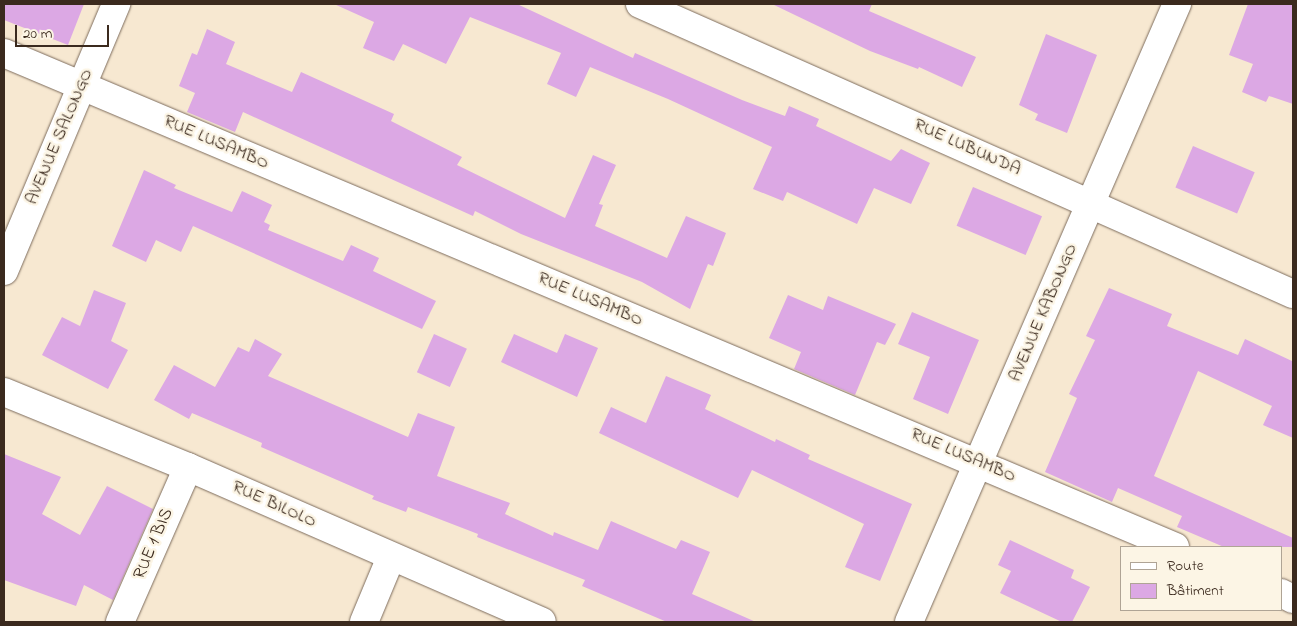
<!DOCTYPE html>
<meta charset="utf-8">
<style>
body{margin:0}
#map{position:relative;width:1297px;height:626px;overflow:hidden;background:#f7e8d1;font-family:"Indie Flower",sans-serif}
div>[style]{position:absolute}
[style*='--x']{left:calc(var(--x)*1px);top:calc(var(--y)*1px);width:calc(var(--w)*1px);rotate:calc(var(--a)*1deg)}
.building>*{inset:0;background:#dca8e4;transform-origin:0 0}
.roads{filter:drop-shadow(0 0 1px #7d6c5d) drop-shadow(0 0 1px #7d6c5d)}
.minor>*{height:28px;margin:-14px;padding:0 14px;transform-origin:14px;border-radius:14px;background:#fff}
.tertiary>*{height:28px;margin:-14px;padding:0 14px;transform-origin:14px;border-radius:14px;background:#fff}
span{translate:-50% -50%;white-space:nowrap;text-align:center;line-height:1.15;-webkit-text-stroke:5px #fcf5e5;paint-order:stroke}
.street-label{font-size:18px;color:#3b2a1e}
.frame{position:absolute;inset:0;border:5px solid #3b2a1e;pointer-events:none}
.legend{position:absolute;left:1120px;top:546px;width:162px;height:65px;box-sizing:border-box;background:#fcf5e5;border:1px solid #afa495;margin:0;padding:6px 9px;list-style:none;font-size:15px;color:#3b2a1e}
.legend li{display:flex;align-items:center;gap:10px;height:25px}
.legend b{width:25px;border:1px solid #afa495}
.scale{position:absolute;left:15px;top:25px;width:94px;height:22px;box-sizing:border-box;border:2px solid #3b2a1e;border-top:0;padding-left:6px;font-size:15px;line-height:18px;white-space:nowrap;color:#3b2a1e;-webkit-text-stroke:4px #fcf5e5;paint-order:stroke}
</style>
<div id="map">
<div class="building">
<i style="clip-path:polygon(4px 4px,84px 4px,68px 45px,4px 20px)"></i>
<i style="clip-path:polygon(334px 4px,517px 4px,633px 58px,635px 53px,742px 100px,785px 116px,789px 106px,819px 119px,816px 126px,891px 161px,901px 149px,930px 163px,911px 204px,874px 188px,857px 224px,787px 192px,783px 201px,753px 189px,772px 147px,668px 99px,590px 67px,576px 97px,547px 84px,561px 53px,470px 17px,446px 64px,403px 44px,394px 61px,363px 48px,374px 22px)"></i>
<i style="clip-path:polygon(772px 4px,872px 4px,869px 11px,976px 57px,962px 87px,919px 67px,918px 69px,870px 51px)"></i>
<i style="clip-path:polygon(1248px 4px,1293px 4px,1293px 104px,1269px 96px,1266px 102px,1242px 92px,1253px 64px,1229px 55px)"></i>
<i style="clip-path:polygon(207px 29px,235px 42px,226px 64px,292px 92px,301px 72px,394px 114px,391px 121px,462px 157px,457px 165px,565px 218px,593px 155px,616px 165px,599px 204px,603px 205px,595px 226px,667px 258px,686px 216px,726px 233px,713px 266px,708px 264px,690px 309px,642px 282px,521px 234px,475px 211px,473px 216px,243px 112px,235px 132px,187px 112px,195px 93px,179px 86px,192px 53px,197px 55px)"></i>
<i style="clip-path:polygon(1046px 34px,1097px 55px,1067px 133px,1035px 120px,1038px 114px,1019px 105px)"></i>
<i style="left:1193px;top:146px;width:67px;height:45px;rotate:23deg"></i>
<i style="clip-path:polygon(144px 170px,176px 185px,174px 188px,232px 212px,242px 191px,272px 205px,264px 222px,270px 225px,268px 230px,343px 261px,351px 245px,379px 258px,373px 271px,436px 301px,422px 329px,193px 226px,181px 252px,156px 240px,146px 262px,112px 246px)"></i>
<i style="left:973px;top:187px;width:75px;height:42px;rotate:23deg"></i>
<i style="clip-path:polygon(1109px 288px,1172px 314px,1167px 326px,1238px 355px,1245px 339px,1292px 361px,1293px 358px,1293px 438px,1263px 425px,1272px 406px,1198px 371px,1154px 476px,1293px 538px,1293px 547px,1224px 547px,1177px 527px,1182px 516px,1118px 488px,1112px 502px,1045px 472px,1077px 398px,1069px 394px,1095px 340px,1086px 336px)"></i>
<i style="clip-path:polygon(94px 290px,126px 303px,111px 341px,128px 350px,108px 389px,42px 355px,62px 317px,80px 326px)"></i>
<i style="clip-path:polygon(788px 295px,823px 310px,828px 296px,896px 324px,885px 345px,877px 342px,855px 395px,794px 369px,801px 352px,769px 338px)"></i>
<i style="clip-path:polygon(912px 312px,979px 340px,948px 414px,913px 399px,930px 357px,898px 344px)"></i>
<i style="left:434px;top:334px;width:36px;height:42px;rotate:24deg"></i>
<i style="clip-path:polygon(514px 334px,557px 353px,565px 334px,598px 348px,577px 397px,501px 362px)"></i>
<i style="clip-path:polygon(255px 339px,282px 354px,268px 376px,408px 437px,418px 413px,455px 427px,437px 476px,510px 503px,505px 514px,553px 536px,554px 532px,598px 550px,611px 521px,676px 549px,681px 540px,710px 552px,692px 594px,756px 622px,667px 622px,582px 586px,585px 580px,477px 537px,478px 534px,408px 507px,406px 512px,372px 499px,374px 496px,261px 447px,262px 443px,192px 413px,189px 419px,154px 400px,174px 365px,215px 387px,238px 347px,249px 352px)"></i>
<i style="clip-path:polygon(666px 376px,711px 395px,705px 409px,775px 442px,776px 439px,810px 455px,808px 459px,912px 504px,880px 581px,845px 567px,864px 524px,752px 470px,738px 498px,599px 433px,611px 407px,646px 423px)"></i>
<i style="clip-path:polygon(4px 454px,61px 477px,42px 514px,80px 535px,107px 486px,153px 509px,113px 600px,84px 585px,76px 606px,4px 580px)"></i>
<i style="clip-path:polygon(1010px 540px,1074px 570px,1071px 578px,1090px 587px,1072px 622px,1062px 622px,1000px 593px,1011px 571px,998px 565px)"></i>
</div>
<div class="roads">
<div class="minor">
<i style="--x:640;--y:4;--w:714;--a:23.95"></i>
<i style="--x:4;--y:53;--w:1271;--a:22.87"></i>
<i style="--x:4;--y:392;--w:199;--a:22.2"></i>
<i style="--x:188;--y:467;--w:386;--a:23.6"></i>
<i style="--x:1281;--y:593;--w:13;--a:27"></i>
<i style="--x:120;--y:622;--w:169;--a:-66.3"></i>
<i style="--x:364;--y:622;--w:70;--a:-67.4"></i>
<i style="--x:909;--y:622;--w:674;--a:-66.56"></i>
</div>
<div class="tertiary">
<i style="--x:4;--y:271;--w:290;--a:-67.2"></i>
</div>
</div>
<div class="street-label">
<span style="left:60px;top:137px;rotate:-67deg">AVENUE SALONGO</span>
<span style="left:216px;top:143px;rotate:23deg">RUE LUSAMBO</span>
<span style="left:967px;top:148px;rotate:24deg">RUE LUBUNDA</span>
<span style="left:590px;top:300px;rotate:23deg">RUE LUSAMBO</span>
<span style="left:1044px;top:313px;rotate:-67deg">AVENUE KABONGO</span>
<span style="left:963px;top:456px;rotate:23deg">RUE LUSAMBO</span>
<span style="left:274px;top:505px;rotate:24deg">RUE BILOLO</span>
<span style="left:154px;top:544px;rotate:-67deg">RUE 1 BIS</span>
</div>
<div class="frame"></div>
<ul class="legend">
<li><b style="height:6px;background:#fff"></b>Route</li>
<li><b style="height:14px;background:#dca8e4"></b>Bâtiment</li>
</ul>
<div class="scale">20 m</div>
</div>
